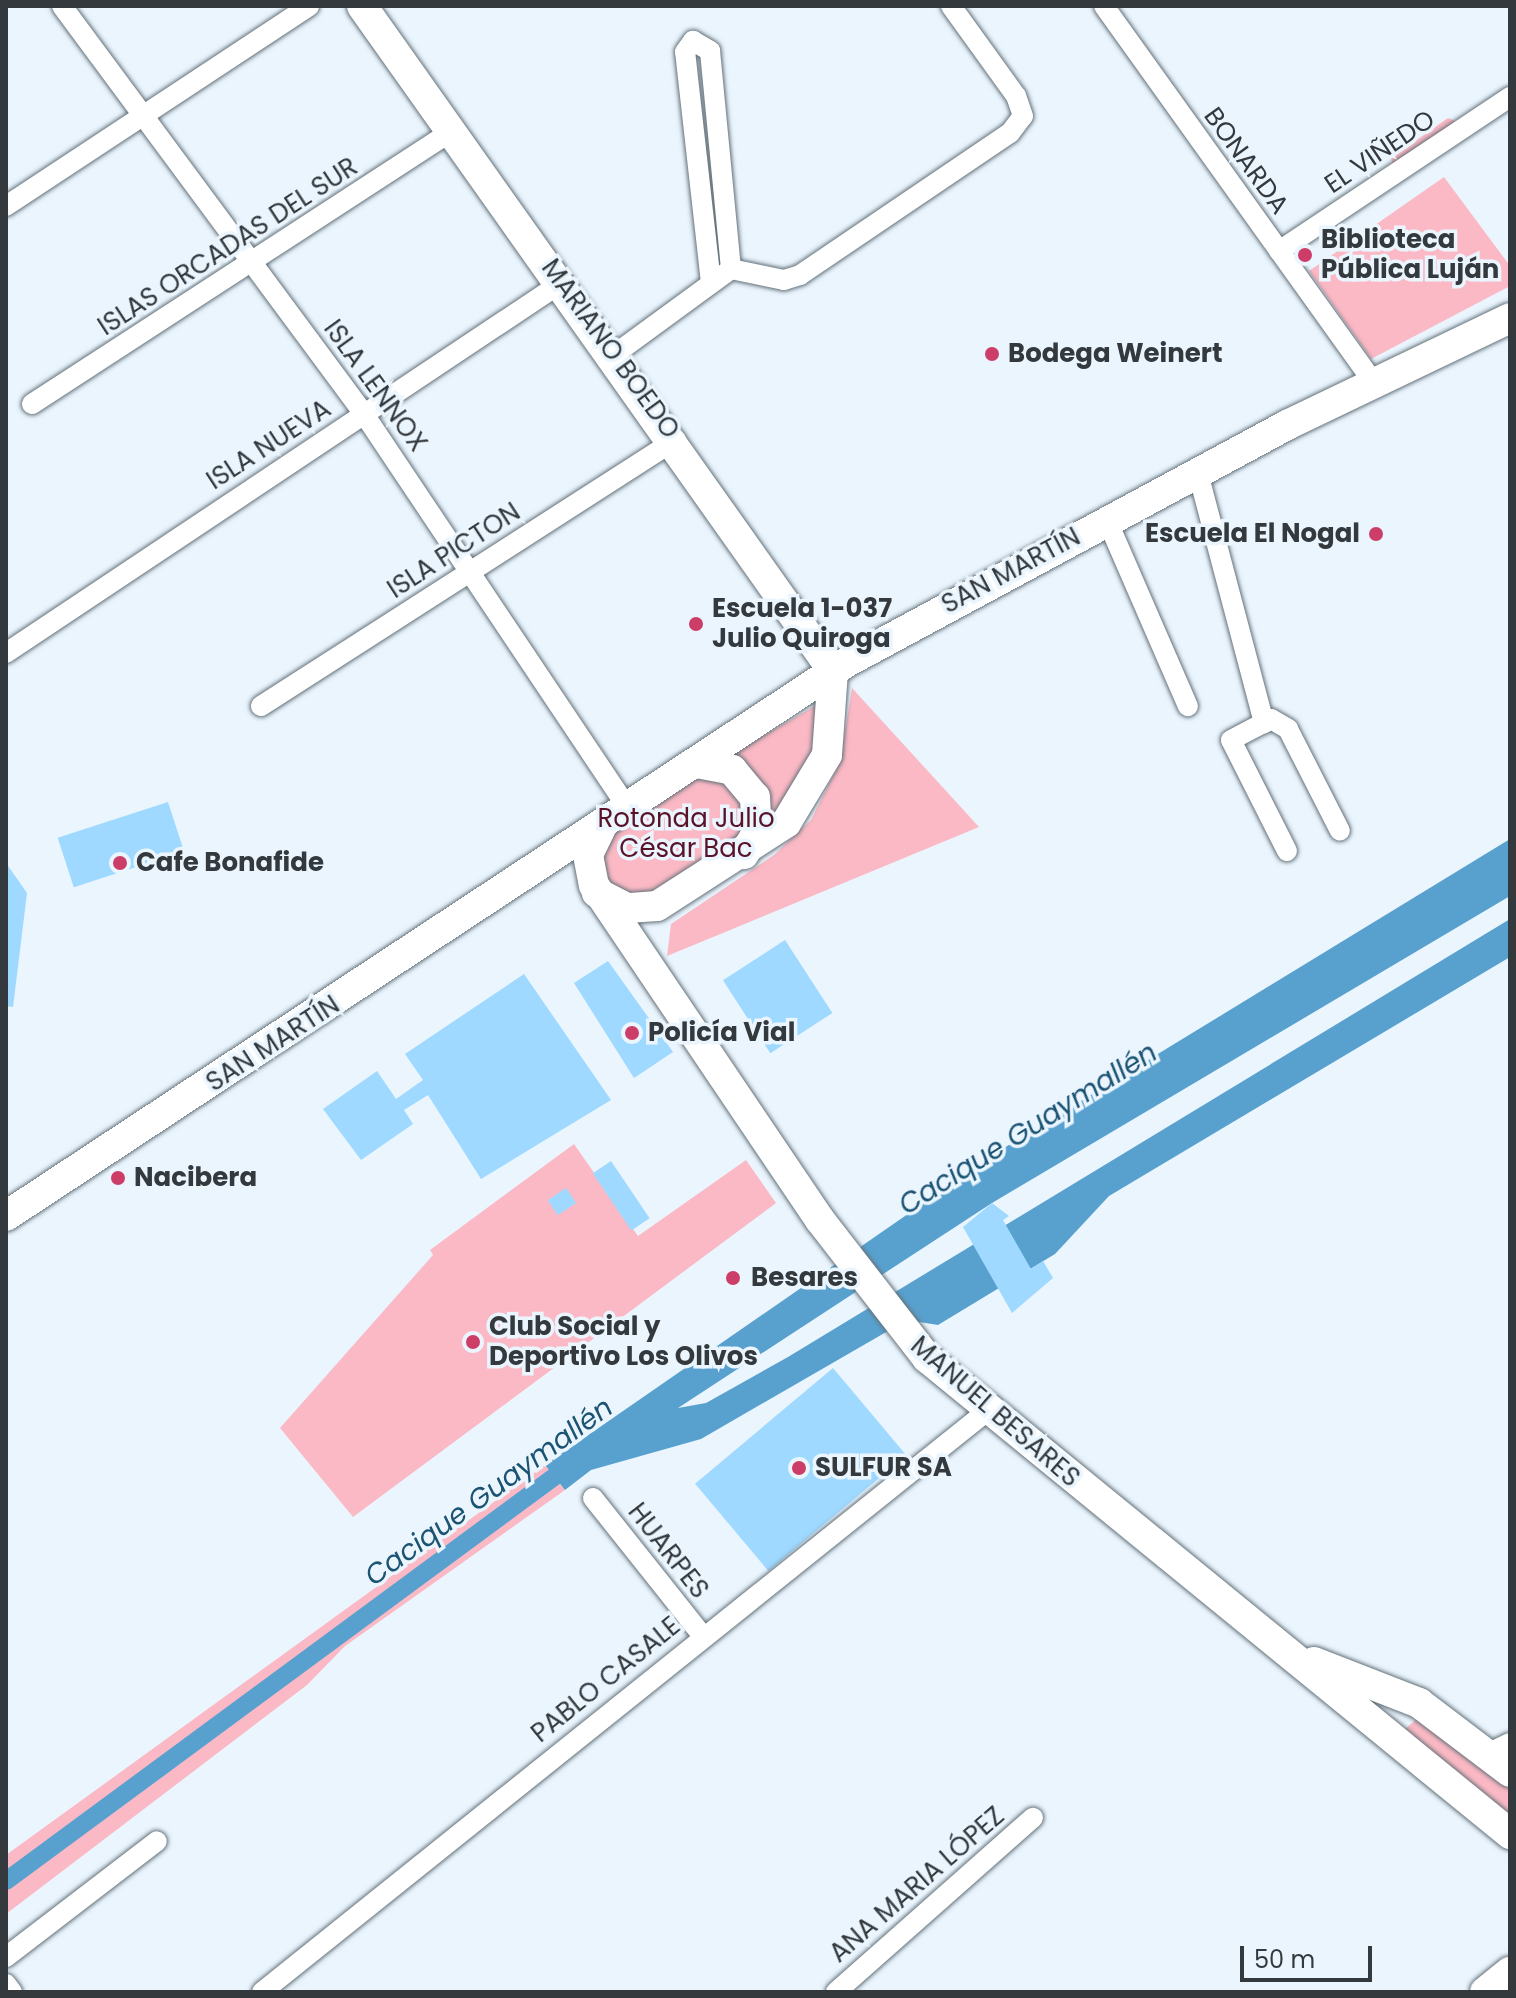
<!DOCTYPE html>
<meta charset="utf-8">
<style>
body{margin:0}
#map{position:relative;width:1516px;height:1998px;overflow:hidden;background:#eaf5fe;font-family:Poppins,sans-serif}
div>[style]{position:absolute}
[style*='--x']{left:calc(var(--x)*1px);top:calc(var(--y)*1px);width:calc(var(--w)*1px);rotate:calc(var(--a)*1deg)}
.green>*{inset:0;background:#fbb9c5}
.water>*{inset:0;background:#58a1cf}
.canal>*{height:18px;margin:-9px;padding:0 9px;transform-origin:9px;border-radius:9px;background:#58a1cf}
.building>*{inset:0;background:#9fd9ff;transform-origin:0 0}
.roads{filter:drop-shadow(0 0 2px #647179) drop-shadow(0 0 2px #647179)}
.street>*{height:20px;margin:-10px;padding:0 10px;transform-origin:10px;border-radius:10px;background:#fff}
.secondary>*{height:30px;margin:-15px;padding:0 15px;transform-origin:15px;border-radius:15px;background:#fff}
.dots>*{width:22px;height:22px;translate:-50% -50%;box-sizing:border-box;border:4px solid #eaf5fe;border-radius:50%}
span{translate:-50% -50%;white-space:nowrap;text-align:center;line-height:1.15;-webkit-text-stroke:7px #eaf5fe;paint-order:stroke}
.street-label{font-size:26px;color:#33393d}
.poi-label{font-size:26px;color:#33393d;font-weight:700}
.left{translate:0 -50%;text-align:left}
.right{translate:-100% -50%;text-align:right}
.park-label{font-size:26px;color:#591228}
.water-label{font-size:28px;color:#1b5373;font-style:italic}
.frame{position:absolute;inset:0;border:8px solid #33393d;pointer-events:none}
.scale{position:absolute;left:1240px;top:1946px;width:132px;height:36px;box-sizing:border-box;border:4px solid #33393d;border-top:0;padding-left:10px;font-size:24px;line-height:28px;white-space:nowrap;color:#33393d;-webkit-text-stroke:6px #eaf5fe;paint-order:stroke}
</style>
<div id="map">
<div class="green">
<i style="clip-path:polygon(1448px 118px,1462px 124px,1394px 172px,1391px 158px)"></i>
<i style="clip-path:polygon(1444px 177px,1510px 266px,1510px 286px,1371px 359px,1309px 271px)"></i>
<i style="clip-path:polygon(852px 688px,979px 827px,667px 956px,671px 924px,774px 855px,811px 820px,840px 762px)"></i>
<i style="clip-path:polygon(820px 703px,822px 744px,772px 818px,732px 754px)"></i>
<i style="clip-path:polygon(716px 775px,742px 799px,745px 835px,647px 900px,610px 885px,601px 864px,617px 829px,694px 776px)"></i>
<i style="clip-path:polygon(574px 1144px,638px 1236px,746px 1160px,776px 1203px,353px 1517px,280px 1428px,433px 1255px,430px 1250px)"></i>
<i style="clip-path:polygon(545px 1465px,565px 1490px,345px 1646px,307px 1685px,6px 1914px,6px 1855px)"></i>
<i style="clip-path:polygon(1418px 1718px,1510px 1785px,1510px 1825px,1405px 1729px)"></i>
</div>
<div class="water">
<i style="clip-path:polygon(1510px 839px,1510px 896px,992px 1203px,678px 1408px,706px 1403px,788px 1357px,1510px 919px,1510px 957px,1109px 1196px,1055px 1254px,938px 1325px,907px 1320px,701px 1439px,591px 1470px,565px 1490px,545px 1465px,999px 1151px)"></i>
</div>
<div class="canal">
<i style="--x:6;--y:1881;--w:704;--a:-36.4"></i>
</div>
<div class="building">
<i style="left:168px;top:802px;width:52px;height:116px;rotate:72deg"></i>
<i style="clip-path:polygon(6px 863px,27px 893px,13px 1007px,6px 1006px)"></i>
<i style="left:785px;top:940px;width:87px;height:74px;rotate:57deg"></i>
<i style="clip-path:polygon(608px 961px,673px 1052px,634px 1078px,574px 983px)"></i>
<i style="clip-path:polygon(524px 974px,611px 1100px,481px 1179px,428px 1095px,404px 1110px,413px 1124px,361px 1160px,323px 1109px,377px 1071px,396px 1099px,423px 1080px,405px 1054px)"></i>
<i style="left:611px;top:1161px;width:69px;height:22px;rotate:56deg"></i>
<i style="left:566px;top:1188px;width:18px;height:22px;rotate:56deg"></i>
<i style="clip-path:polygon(992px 1203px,1009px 1216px,1003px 1220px,1031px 1269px,1043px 1261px,1053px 1278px,1012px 1313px,963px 1227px)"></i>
<i style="left:833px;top:1368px;width:114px;height:180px;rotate:50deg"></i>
</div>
<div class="roads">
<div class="street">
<i style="--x:62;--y:6;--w:508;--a:53.49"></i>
<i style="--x:364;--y:414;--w:474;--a:56.2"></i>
<i style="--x:1104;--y:6;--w:466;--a:54.4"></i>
<i style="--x:6;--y:206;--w:363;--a:-33.4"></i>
<i style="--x:1279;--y:251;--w:278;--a:-33.7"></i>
<i style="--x:711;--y:283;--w:232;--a:-96.4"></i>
<i style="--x:685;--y:52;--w:14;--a:-54"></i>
<i style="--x:693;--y:41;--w:20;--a:30"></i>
<i style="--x:710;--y:51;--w:219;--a:84.5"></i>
<i style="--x:615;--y:354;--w:144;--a:-36.2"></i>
<i style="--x:731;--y:269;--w:54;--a:11.7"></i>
<i style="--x:784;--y:280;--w:17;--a:-17"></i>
<i style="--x:800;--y:275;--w:254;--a:-34.1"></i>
<i style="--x:1010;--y:133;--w:21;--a:-53"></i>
<i style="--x:1023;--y:116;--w:21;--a:-109"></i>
<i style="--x:1016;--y:96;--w:111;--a:-125.8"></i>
<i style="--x:32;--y:404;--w:501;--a:-33.02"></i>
<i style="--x:1198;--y:473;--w:259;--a:75.2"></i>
<i style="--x:1107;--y:520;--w:203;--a:66.5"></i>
<i style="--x:6;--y:653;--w:667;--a:-33.69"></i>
<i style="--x:261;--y:706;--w:493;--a:-32.7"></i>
<i style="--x:1287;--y:851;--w:124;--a:-116.8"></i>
<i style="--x:1231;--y:740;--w:45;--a:-27.7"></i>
<i style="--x:1271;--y:719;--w:20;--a:30"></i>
<i style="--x:1288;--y:729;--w:114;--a:63"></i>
<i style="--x:593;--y:1498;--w:175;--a:51.5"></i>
<i style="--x:1487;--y:1754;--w:25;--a:-26"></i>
<i style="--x:6;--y:1957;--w:190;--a:-37.5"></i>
<i style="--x:6;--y:1984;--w:10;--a:53"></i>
<i style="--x:262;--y:1992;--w:928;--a:-38.7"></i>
<i style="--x:836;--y:1992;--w:263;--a:-41.5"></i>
</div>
<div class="secondary">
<i style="--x:362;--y:6;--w:815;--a:54.69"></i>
<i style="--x:833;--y:671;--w:84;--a:94.1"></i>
<i style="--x:827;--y:755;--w:79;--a:121.1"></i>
<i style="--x:786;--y:823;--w:153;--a:147.2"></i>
<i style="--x:657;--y:906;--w:30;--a:176"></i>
<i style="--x:627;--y:908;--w:34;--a:-153"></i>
<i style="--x:697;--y:763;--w:36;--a:11"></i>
<i style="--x:732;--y:770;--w:35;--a:50"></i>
<i style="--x:755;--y:797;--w:36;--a:87"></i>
<i style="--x:757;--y:833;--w:25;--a:122"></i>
<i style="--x:601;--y:828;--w:30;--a:116"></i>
<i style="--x:588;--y:855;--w:31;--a:79"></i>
<i style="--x:594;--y:885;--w:404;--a:56"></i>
<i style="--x:820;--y:1220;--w:175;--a:52.2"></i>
<i style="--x:927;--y:1358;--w:753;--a:39.23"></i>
<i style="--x:6;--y:1216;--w:1007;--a:-33.37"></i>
<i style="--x:847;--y:662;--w:500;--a:-28.3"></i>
<i style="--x:1287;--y:425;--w:247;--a:-25.6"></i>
<i style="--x:1314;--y:1662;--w:113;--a:21.3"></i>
<i style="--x:1419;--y:1703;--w:114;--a:37.2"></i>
<i style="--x:1485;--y:1992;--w:32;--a:-39"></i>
</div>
</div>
<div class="dots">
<i style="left:1305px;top:255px;background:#cc3e68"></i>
<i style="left:992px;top:354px;background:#cc3e68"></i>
<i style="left:1376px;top:534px;background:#cc3e68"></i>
<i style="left:696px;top:624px;background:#cc3e68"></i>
<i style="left:120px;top:863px;background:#cc3e68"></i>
<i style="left:632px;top:1033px;background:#cc3e68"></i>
<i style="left:118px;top:1178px;background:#cc3e68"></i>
<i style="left:733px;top:1278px;background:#cc3e68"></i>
<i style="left:473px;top:1342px;background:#cc3e68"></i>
<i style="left:799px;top:1468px;background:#cc3e68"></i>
</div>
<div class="street-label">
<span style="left:1380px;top:152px;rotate:-34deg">EL VIÑEDO</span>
<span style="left:1246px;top:161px;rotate:54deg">BONARDA</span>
<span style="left:228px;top:247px;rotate:-33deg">ISLAS ORCADAS DEL SUR</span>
<span style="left:610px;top:349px;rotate:54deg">MARIANO BOEDO</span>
<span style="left:375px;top:386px;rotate:54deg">ISLA LENNOX</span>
<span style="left:269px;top:445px;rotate:-33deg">ISLA NUEVA</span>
<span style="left:454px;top:551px;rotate:-33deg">ISLA PICTON</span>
<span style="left:1011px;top:571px;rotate:-28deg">SAN MARTÍN</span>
<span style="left:273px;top:1044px;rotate:-33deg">SAN MARTÍN</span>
<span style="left:995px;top:1412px;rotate:41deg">MANUEL BESARES</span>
<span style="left:668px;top:1551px;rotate:52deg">HUARPES</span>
<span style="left:606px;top:1680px;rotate:-39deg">PABLO CASALE</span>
<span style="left:917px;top:1885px;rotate:-41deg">ANA MARIA LÓPEZ</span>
</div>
<div class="poi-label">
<span class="left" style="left:1321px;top:255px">Biblioteca<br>Pública Luján</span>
<span class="left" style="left:1008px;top:354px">Bodega Weinert</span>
<span class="right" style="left:1360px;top:534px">Escuela El Nogal</span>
<span class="left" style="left:712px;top:624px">Escuela 1-037<br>Julio Quiroga</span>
<span class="left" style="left:136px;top:863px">Cafe Bonafide</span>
<span class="left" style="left:648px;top:1033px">Policía Vial</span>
<span class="left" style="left:134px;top:1178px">Nacibera</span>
<span class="left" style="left:751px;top:1278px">Besares</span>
<span class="left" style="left:489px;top:1342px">Club Social y<br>Deportivo Los Olivos</span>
<span class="left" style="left:815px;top:1468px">SULFUR SA</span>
</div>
<div class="park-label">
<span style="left:686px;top:834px">Rotonda Julio<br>César Bac</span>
</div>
<div class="water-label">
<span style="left:1028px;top:1129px;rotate:-32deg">Cacique Guaymallén</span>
<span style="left:489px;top:1492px;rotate:-36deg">Cacique Guaymallén</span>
</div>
<div class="frame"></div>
<div class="scale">50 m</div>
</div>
